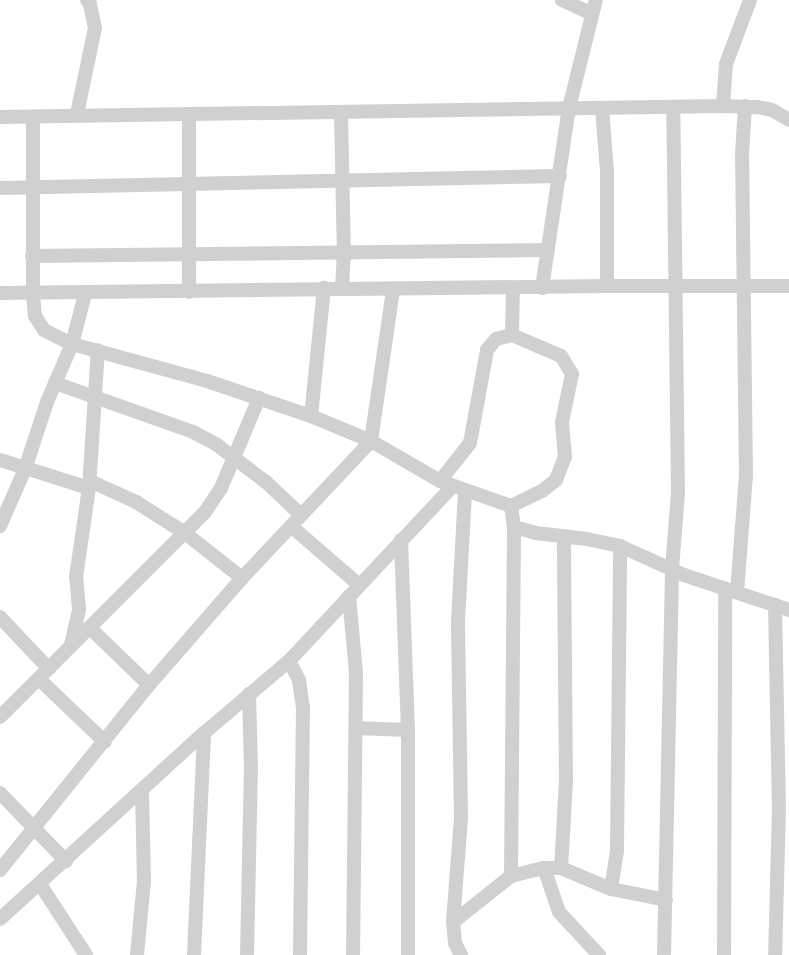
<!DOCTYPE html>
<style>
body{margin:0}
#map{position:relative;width:789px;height:955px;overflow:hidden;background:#fff;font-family:"Public Sans",sans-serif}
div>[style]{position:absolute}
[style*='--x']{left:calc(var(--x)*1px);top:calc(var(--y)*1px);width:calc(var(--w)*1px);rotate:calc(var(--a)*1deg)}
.minor>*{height:14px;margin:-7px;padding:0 7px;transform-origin:7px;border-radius:7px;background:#d0d0d0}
span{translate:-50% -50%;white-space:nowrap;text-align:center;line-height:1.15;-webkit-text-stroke:6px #fff;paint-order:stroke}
</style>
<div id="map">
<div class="minor">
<i style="--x:562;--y:0;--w:33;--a:25"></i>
<i style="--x:723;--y:106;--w:42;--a:-85.9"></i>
<i style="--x:726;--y:64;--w:68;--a:-69.4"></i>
<i style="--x:602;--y:108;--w:63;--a:85.5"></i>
<i style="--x:607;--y:171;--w:115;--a:90"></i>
<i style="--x:341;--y:113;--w:138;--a:88.8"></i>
<i style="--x:344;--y:251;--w:37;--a:93"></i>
<i style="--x:77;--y:114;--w:88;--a:-78.2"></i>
<i style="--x:95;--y:28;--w:25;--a:-102"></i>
<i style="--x:90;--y:4;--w:5;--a:-127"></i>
<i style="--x:189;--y:114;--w:178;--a:90"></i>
<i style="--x:0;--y:117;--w:723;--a:-0.87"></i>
<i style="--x:723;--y:106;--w:34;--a:2"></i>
<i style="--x:757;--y:107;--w:15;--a:11"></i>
<i style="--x:772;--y:110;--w:20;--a:30"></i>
<i style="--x:33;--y:117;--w:177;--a:90"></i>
<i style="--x:33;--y:294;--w:22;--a:85"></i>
<i style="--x:35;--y:316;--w:17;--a:57"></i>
<i style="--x:44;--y:330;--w:31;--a:27"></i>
<i style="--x:72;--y:344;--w:140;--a:15.3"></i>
<i style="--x:207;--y:381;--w:110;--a:18.6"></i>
<i style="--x:311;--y:416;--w:65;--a:22.6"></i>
<i style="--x:371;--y:441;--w:80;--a:30.1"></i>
<i style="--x:440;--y:481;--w:75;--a:19.4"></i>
<i style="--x:511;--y:506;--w:21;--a:82"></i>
<i style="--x:514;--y:527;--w:23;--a:15"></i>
<i style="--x:536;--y:533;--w:51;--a:6.7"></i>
<i style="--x:587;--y:539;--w:34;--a:12"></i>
<i style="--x:620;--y:546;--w:70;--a:24.4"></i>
<i style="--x:684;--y:575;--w:111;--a:18.4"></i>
<i style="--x:0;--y:188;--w:560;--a:-1.23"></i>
<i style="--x:32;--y:256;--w:516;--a:-0.67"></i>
<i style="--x:542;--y:288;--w:182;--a:-81.5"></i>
<i style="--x:569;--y:108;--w:111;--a:-76"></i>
<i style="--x:0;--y:293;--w:607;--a:-0.66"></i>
<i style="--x:607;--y:286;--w:182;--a:0"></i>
<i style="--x:55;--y:383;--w:146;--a:19.5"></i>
<i style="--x:193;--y:432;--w:27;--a:28"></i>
<i style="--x:217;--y:445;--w:61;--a:37.1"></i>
<i style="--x:266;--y:482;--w:48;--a:43.3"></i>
<i style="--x:311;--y:416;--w:129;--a:-84.2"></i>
<i style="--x:0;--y:460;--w:93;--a:17.5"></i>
<i style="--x:90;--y:481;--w:51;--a:24.5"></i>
<i style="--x:136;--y:502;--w:58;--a:32.3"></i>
<i style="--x:185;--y:533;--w:73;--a:38.3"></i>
<i style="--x:440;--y:481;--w:48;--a:-51.7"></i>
<i style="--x:470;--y:443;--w:95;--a:-79.6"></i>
<i style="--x:487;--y:350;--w:14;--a:-51"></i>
<i style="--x:496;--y:339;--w:16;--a:-14"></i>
<i style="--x:511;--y:506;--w:34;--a:-26"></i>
<i style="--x:542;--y:491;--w:18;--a:-38"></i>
<i style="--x:556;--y:480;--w:25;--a:-69"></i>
<i style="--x:565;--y:457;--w:35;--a:-95"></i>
<i style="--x:562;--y:422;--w:49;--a:-78.2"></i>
<i style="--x:572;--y:374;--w:21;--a:-121"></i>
<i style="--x:561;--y:356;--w:53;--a:-156.8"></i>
<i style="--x:512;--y:335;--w:47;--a:-88.8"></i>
<i style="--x:0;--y:526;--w:62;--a:-66.3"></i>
<i style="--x:25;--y:469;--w:71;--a:-71.8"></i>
<i style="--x:47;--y:402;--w:63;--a:-66.7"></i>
<i style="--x:72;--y:344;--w:52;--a:-75.4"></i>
<i style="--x:291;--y:526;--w:89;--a:40.9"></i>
<i style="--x:401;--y:540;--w:190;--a:87.9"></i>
<i style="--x:408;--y:730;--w:225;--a:90"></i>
<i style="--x:737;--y:592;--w:116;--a:-85.6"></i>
<i style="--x:746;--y:476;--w:321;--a:-90.7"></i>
<i style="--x:742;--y:155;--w:49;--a:-86.5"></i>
<i style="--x:349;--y:596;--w:77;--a:84.8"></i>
<i style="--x:356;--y:673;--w:282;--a:90.6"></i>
<i style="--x:775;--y:605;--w:202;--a:88.9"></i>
<i style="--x:779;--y:807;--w:148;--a:91.5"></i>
<i style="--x:0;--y:617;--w:71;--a:46.7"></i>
<i style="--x:90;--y:628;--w:82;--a:44"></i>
<i style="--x:71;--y:645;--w:37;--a:-77"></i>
<i style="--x:79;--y:609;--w:32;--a:-95"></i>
<i style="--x:76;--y:577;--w:90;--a:-81.7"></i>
<i style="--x:89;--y:488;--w:138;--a:-86.3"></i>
<i style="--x:289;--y:661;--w:21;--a:62"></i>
<i style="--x:299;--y:680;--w:27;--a:82"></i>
<i style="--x:303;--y:707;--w:248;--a:90.7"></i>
<i style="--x:39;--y:679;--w:91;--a:43.7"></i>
<i style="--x:0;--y:717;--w:290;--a:-45"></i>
<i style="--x:205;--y:512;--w:29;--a:-56"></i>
<i style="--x:221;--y:488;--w:98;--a:-67.1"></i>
<i style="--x:356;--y:728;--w:52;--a:2.2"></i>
<i style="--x:0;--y:793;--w:95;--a:45.9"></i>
<i style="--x:544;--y:868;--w:46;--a:71.2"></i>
<i style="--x:559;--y:912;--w:59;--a:47.1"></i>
<i style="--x:561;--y:868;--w:87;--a:-86.7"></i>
<i style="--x:566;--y:781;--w:244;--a:-90.5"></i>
<i style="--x:0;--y:870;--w:238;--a:-51.2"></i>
<i style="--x:149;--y:685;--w:142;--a:-49"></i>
<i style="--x:242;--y:578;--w:188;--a:-46.7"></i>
<i style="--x:371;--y:441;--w:153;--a:-81.7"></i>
<i style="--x:511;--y:876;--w:349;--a:-89.5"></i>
<i style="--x:40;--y:884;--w:85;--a:57.1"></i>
<i style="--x:611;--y:889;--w:39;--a:-81"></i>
<i style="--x:617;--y:850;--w:304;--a:-89.4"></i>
<i style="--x:0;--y:919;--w:276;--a:-42.4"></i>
<i style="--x:204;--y:733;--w:111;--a:-40.3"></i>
<i style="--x:289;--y:661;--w:240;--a:-46.9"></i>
<i style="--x:453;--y:922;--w:74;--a:-38.4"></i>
<i style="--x:511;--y:876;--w:34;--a:-14"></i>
<i style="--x:544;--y:868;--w:17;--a:0"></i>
<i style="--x:561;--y:868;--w:54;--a:22.8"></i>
<i style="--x:611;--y:889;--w:56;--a:11.3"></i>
<i style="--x:137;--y:955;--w:74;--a:-84.6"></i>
<i style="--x:144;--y:881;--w:90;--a:-91.3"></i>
<i style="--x:194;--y:955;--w:222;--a:-87.4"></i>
<i style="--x:247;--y:955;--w:185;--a:-88.8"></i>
<i style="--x:251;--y:770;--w:76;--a:-91.5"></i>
<i style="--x:461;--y:955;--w:13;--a:-117"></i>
<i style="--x:455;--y:943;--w:21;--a:-95"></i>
<i style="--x:453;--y:922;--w:104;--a:-85.6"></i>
<i style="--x:461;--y:818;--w:197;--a:-90.9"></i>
<i style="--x:458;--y:621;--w:130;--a:-86.9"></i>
<i style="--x:664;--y:955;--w:386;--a:-88.8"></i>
<i style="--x:672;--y:569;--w:76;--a:-85.5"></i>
<i style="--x:678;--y:493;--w:385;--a:-90.7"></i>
<i style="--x:724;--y:955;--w:366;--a:-89.8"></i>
</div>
</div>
